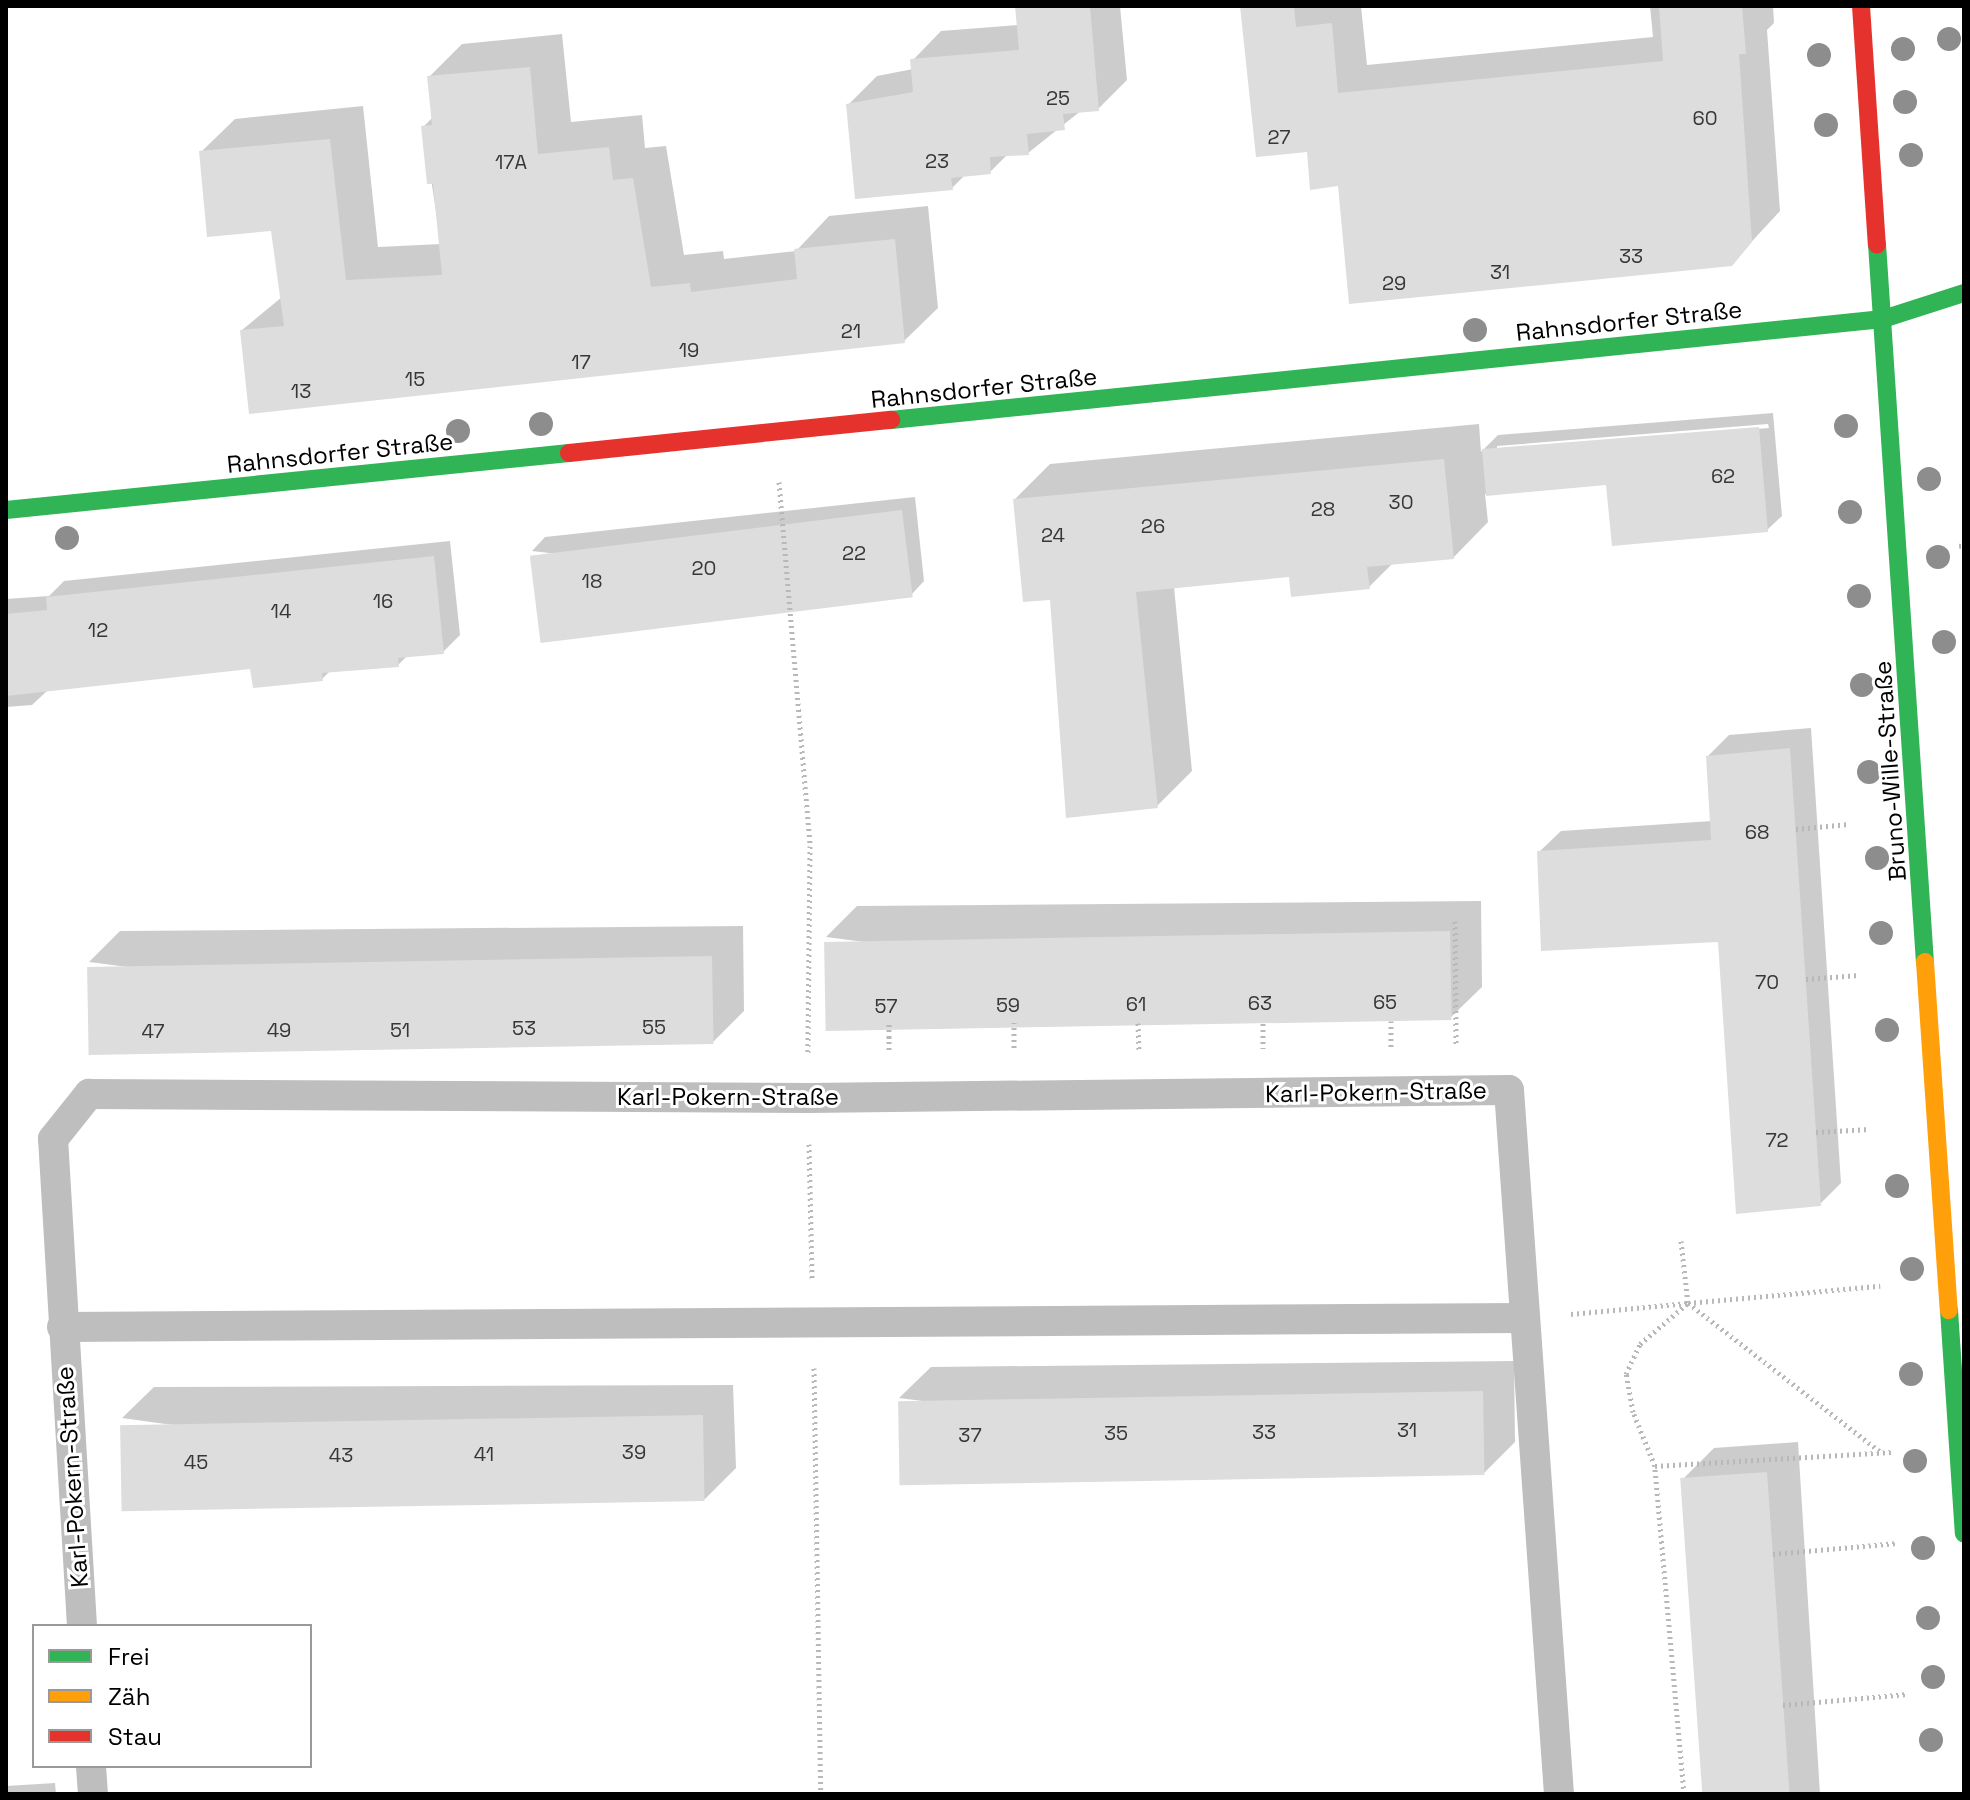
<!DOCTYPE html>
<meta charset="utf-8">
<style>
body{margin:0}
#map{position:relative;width:1970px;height:1800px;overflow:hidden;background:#fff;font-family:"Space Grotesk",sans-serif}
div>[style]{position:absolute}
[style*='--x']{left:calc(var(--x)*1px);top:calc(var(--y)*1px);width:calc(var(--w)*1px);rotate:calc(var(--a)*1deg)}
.shadow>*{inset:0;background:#0003}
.building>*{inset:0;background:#ddd;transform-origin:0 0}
.path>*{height:5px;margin-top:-2.5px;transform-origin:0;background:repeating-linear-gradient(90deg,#b8b8b8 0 2px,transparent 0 6px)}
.lane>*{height:30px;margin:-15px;padding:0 15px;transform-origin:15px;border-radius:15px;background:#bebebe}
.fast>*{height:18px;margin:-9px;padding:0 9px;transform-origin:9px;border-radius:9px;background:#30b455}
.slow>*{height:18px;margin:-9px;padding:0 9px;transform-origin:9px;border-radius:9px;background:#ff9f0a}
.jam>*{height:18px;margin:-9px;padding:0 9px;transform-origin:9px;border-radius:9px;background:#e5322d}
.trees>*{width:24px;height:24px;margin:-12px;border-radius:50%;background:#8d8d8d}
span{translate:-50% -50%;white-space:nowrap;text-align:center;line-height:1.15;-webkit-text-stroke:6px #fff;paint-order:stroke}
.number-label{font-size:20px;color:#373737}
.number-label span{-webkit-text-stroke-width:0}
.street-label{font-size:24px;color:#000}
.frame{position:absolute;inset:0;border:8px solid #000;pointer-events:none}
.legend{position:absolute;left:32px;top:1624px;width:280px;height:144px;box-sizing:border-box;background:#fff;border:2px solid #999;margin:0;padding:10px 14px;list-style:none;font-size:24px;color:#000}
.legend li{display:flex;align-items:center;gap:16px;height:40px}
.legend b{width:40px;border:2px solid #999}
</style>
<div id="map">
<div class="shadow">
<i style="clip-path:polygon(1017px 6px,1120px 6px,1127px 80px,1098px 109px,1082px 110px,1028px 153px,1008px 154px,990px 172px,966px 174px,952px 188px,848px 105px,877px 76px,913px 69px,913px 60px,941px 31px,1018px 25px)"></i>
<i style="clip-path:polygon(1242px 6px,1361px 6px,1367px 65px,1653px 37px,1650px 6px,1773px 6px,1774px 23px,1767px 30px,1780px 211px,1731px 264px,1339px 184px,1309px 150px)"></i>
<i style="clip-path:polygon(562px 34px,571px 122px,642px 115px,645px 148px,666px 146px,684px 255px,723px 251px,724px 259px,796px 251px,829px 216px,928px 206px,938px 308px,904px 341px,242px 330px,282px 297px,273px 229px,201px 152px,235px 119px,363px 106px,378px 247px,441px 244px,423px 127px,433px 117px,429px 77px,462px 44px)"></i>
<i style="clip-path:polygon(evenodd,1773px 413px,1782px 516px,1767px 530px,1608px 483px,1485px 494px,1488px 522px,1453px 558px,1393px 563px,1369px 587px,1291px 575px,1174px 587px,1192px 771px,1157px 806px,1051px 598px,1015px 499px,1050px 464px,1479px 424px,1481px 452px,1498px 435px,1773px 413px,1768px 424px,1769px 428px,1497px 450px,1497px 446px,1768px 424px)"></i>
<i style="clip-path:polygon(915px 497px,924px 581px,911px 595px,532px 551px,545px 537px)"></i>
<i style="clip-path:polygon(450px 541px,460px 635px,443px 652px,408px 655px,398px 665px,331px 670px,322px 679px,252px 667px,48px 690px,32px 705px,6px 707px,6px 599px,49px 596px,64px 581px)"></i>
<i style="clip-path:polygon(1811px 728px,1841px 1183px,1820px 1204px,1720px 940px,1539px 852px,1561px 831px,1712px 821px,1708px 756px,1729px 735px)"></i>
<i style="clip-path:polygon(1481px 901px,1482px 987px,1450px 1018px,826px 937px,857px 906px)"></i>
<i style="clip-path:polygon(743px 926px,744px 1011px,713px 1042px,89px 962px,120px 931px)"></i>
<i style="clip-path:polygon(1514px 1361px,1515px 1442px,1484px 1473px,899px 1398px,931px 1367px)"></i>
<i style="clip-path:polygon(733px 1385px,736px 1468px,705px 1499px,122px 1418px,154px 1387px)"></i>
<i style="clip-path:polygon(1798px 1442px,1820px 1794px,1703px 1794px,1683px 1479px,1714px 1448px)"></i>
<i style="clip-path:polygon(55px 1783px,56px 1794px,6px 1794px,6px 1786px)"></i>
</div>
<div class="building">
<i style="clip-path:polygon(1015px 6px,1090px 6px,1099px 111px,1063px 114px,1065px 130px,1027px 134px,1029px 155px,990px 157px,991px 174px,951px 178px,953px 190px,855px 199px,846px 104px,913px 92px,910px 59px,1019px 50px)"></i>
<i style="clip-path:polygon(1240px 6px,1294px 6px,1296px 27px,1332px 23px,1338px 93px,1663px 61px,1659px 6px,1742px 6px,1746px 54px,1739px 54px,1752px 242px,1732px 266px,1349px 304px,1338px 186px,1310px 190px,1307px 152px,1256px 157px)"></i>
<i style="clip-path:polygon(530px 67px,538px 154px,609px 147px,613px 180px,633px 178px,651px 287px,690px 283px,691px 292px,797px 279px,794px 249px,895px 239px,905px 343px,249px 414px,240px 330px,284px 326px,271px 231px,207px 237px,199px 151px,330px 139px,346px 280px,442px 275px,433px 184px,427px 184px,421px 126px,432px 125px,427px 76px)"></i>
<i style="clip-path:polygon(1759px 427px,1768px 532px,1612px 546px,1606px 485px,1486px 496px,1482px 449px)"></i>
<i style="clip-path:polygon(1444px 459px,1454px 559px,1367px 567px,1370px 589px,1291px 597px,1289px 577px,1136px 592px,1158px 808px,1066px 818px,1050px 600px,1023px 602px,1013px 499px)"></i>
<i style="left:902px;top:510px;width:88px;height:375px;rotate:83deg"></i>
<i style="clip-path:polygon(434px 556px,444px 654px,398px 658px,399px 667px,322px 673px,323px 681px,253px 688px,250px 669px,6px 696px,6px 614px,47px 610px,46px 597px)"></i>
<i style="clip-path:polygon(1790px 748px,1821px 1206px,1736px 1214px,1718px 942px,1541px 951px,1537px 851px,1711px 840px,1706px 756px)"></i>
<i style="left:1450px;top:931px;width:89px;height:626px;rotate:89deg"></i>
<i style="left:712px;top:956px;width:88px;height:625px;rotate:89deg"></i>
<i style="left:1483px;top:1391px;width:84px;height:585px;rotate:89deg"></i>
<i style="left:703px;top:1415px;width:86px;height:583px;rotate:89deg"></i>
<i style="left:1767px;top:1472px;width:323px;height:87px;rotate:86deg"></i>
</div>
<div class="path">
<i style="--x:779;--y:482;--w:365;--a:85.1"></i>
<i style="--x:810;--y:846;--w:208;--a:90.6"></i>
<i style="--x:1959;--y:546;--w:5;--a:-11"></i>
<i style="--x:1796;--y:829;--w:53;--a:-5.4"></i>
<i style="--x:1455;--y:921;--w:123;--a:89.5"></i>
<i style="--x:1806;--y:979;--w:53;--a:-4.3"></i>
<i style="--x:1391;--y:1021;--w:27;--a:90"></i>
<i style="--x:1014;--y:1022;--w:27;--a:90"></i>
<i style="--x:1138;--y:1023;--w:27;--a:88"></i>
<i style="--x:889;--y:1024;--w:27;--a:90"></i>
<i style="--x:1263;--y:1049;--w:27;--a:-90"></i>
<i style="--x:1816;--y:1132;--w:54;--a:-3.2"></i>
<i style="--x:809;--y:1144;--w:134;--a:88.7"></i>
<i style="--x:1681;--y:1241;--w:62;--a:83.6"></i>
<i style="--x:1571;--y:1314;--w:118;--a:-5.4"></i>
<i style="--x:1688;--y:1303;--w:244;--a:37.7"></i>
<i style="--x:814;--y:1368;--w:426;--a:89.1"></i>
<i style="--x:1655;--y:1466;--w:58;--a:-112.2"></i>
<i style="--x:1633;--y:1412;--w:39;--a:-100"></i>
<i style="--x:1626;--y:1374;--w:33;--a:-65"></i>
<i style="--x:1640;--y:1344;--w:63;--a:-40.5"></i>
<i style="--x:1688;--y:1303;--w:193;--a:-5.1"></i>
<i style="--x:1773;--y:1554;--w:125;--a:-5"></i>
<i style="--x:1783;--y:1705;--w:125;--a:-5"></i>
<i style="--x:1684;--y:1794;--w:329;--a:-95.1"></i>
<i style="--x:1655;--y:1466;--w:237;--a:-3.4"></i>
</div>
<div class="lane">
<i style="--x:62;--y:1327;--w:1460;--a:-0.35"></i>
<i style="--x:82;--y:1626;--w:488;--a:-93.4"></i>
<i style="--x:53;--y:1139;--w:58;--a:-51.3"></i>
<i style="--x:89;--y:1094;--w:719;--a:0.32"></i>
<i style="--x:808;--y:1098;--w:701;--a:-0.65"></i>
<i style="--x:1509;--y:1090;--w:706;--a:85.94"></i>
<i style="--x:91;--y:1766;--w:28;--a:86"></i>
</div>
<div class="fast">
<i style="--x:1877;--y:244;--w:720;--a:86.18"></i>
<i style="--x:891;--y:420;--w:997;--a:-5.81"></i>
<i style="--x:1883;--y:319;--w:85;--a:-17.8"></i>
<i style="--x:6;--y:510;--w:566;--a:-5.78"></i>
<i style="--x:1949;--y:1310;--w:224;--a:86.2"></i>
</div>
<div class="slow">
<i style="--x:1925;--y:962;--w:349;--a:86.1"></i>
</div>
<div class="jam">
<i style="--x:1861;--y:6;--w:239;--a:86.2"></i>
<i style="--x:569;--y:453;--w:324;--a:-5.9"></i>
</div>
<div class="trees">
<i style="left:1949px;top:39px"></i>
<i style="left:1903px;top:49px"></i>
<i style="left:1819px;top:55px"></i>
<i style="left:1905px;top:102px"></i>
<i style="left:1826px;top:125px"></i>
<i style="left:1911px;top:155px"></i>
<i style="left:1475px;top:330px"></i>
<i style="left:541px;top:424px"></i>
<i style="left:1846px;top:426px"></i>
<i style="left:458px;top:431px"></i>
<i style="left:1929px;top:479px"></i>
<i style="left:1850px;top:512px"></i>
<i style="left:67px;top:538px"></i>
<i style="left:1938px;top:557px"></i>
<i style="left:1859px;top:596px"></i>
<i style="left:1944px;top:642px"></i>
<i style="left:1862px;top:685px"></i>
<i style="left:1869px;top:772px"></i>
<i style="left:1877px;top:858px"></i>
<i style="left:1881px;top:933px"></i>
<i style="left:1887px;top:1030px"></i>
<i style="left:1897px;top:1186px"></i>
<i style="left:1912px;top:1269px"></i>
<i style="left:1911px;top:1374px"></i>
<i style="left:1915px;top:1461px"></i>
<i style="left:1923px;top:1548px"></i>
<i style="left:1928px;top:1618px"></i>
<i style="left:1933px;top:1677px"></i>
<i style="left:1931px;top:1740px"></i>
</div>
<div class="number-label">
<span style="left:1058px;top:98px">25</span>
<span style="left:1705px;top:118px">60</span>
<span style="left:1279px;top:137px">27</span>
<span style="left:937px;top:161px">23</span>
<span style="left:511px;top:162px">17A</span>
<span style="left:1631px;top:256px">33</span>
<span style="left:1500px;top:272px">31</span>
<span style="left:1394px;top:283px">29</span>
<span style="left:851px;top:331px">21</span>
<span style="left:689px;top:350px">19</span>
<span style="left:581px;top:362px">17</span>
<span style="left:415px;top:379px">15</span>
<span style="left:301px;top:391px">13</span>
<span style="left:1723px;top:476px">62</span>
<span style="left:1401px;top:502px">30</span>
<span style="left:1323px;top:509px">28</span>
<span style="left:1153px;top:526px">26</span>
<span style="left:1053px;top:535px">24</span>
<span style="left:854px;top:553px">22</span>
<span style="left:704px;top:568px">20</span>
<span style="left:592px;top:581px">18</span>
<span style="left:383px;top:601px">16</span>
<span style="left:281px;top:611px">14</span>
<span style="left:98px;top:630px">12</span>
<span style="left:1757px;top:832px">68</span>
<span style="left:1767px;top:982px">70</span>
<span style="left:1385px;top:1002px">65</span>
<span style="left:1260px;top:1003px">63</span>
<span style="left:1136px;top:1004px">61</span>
<span style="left:1008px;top:1005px">59</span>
<span style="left:886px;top:1006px">57</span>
<span style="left:654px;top:1027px">55</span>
<span style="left:524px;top:1028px">53</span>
<span style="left:279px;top:1030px">49</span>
<span style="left:400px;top:1030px">51</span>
<span style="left:153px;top:1031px">47</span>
<span style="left:1777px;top:1140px">72</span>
<span style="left:1407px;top:1430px">31</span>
<span style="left:1264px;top:1432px">33</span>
<span style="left:1116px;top:1433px">35</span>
<span style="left:970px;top:1435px">37</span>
<span style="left:634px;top:1452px">39</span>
<span style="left:484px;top:1454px">41</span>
<span style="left:341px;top:1455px">43</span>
<span style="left:196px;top:1462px">45</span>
</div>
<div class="street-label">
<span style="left:1629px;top:321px;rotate:-6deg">Rahnsdorfer Straße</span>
<span style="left:984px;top:388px;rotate:-6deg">Rahnsdorfer Straße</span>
<span style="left:340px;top:453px;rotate:-6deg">Rahnsdorfer Straße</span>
<span style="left:1890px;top:771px;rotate:-94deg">Bruno-Wille-Straße</span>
<span style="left:1376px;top:1092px;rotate:-1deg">Karl-Pokern-Straße</span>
<span style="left:728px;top:1097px">Karl-Pokern-Straße</span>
<span style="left:72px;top:1477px;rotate:-94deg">Karl-Pokern-Straße</span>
</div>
<div class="frame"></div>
<ul class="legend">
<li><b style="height:10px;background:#30b455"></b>Frei</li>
<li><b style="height:10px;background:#ff9f0a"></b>Zäh</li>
<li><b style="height:10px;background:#e5322d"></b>Stau</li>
</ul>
</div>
